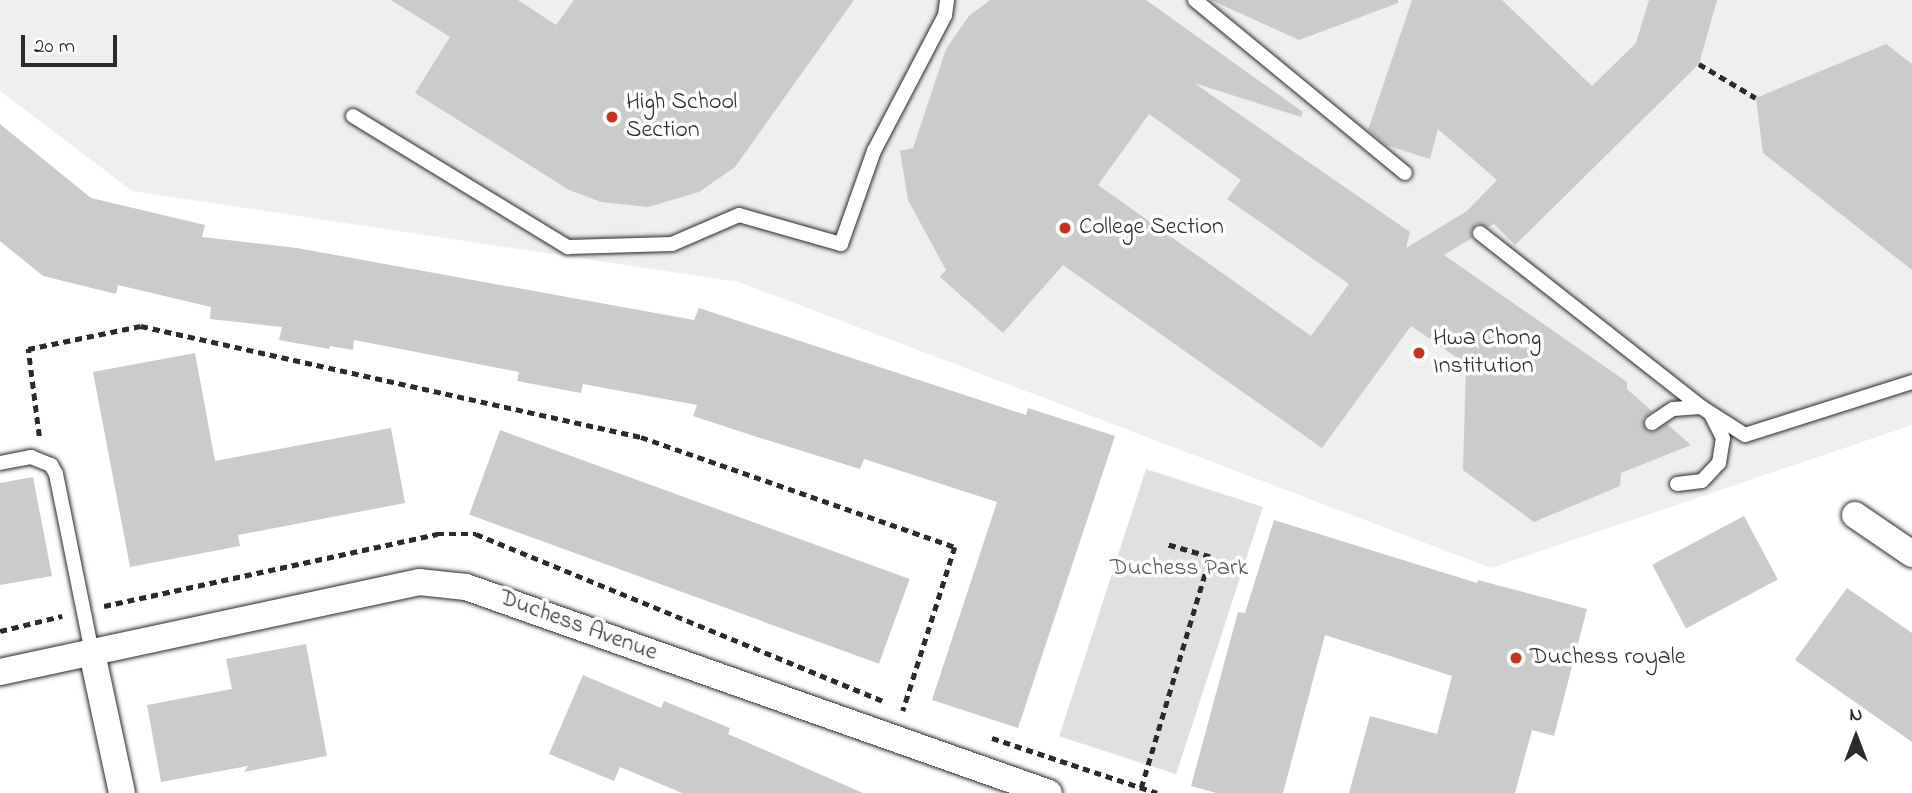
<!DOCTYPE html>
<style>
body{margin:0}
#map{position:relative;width:1912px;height:793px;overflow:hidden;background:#fff;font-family:"Indie Flower",sans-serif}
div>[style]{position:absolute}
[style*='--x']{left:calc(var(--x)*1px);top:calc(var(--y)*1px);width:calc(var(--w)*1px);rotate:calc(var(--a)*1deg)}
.built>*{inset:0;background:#efefef}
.green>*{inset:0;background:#e0e0e0;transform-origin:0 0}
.building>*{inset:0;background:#cbcbcb;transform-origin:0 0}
.path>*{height:4.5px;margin-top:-2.25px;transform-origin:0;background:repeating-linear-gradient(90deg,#2b2b2b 0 7px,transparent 0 12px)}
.roads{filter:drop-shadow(0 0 2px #2b2b2b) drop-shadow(0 0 2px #2b2b2b)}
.service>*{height:14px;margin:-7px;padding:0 7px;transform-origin:7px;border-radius:7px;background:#fff}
.minor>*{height:26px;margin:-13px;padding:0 13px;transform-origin:13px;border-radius:13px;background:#fff}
.dots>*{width:19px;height:19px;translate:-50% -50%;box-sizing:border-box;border:4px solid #fff;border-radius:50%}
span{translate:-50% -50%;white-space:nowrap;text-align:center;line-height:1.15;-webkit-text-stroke:7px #fff;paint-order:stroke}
.poi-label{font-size:24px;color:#2b2b2b}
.left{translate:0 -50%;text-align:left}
.park-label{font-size:24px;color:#585858}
.street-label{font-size:24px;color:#2b2b2b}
.north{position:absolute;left:1821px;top:702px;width:70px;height:70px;-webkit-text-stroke:5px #fff;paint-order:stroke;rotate:0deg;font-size:19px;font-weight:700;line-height:28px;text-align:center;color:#2b2b2b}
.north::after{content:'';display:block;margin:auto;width:24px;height:32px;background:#2b2b2b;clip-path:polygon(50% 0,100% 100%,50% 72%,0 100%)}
.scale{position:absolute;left:21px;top:35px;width:96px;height:32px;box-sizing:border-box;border:4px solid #2b2b2b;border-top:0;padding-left:9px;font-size:21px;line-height:24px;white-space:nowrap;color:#2b2b2b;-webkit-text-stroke:5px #fff;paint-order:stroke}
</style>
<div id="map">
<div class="built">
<i style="clip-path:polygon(0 0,1912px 0,1912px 425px,1491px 568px,739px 282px,132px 191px,0 91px)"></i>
</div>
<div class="green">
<i style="left:1146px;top:469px;width:123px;height:281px;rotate:18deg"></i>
</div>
<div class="building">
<i style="clip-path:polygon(391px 0,518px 0,556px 25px,574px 0,854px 0,735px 167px,699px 192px,648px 207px,601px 202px,569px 190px,415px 93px,450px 37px)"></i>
<i style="clip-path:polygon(evenodd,990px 0,1146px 0,1303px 112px,1301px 117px,1194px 83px,1410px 232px,1406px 248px,1467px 211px,1497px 180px,1438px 129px,1430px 159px,1386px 145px,1368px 130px,1412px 0,1502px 0,1592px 86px,1636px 43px,1649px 0,1717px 0,1699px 64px,1515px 245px,1494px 224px,1488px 227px,1477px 224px,1471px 231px,1472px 238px,1444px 255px,1627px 382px,1627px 389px,1652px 411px,1643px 419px,1647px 431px,1653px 432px,1667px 424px,1691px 445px,1621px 473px,1620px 486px,1534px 522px,1463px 470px,1466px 364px,1411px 326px,1322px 448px,1063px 265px,1003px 333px,940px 277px,946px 270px,908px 200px,900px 151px,913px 148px,946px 49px,969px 16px,990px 0,1149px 114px,1241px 180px,1227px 199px,1349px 284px,1311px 336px,1098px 185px,1149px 114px)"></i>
<i style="clip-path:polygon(1211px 0,1398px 0,1398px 3px,1299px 40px)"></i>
<i style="clip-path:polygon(1886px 44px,1912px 64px,1912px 270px,1763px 153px,1756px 98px)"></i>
<i style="clip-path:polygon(0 124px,91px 198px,205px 225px,202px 237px,297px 248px,694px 320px,699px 308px,1026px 415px,1028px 408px,1115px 436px,1018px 728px,932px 700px,997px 502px,864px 459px,860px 469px,760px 438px,693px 416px,697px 405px,583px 384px,581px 393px,517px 381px,519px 372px,354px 340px,353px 350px,330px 346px,329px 349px,279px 340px,282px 327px,210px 319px,211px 307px,118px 285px,116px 294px,43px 276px,0 241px)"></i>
<i style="clip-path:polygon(195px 353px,215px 461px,391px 428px,405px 503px,238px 535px,240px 546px,130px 567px,93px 372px)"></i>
<i style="left:500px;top:430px;width:436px;height:90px;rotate:20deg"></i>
<i style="clip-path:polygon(33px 477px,52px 576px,0 585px,0 483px)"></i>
<i style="left:1744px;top:516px;width:72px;height:104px;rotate:62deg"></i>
<i style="clip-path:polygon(1274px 520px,1477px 583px,1478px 580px,1587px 609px,1554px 736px,1532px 730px,1515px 793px,1349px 793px,1370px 716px,1437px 734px,1452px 676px,1325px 635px,1283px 793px,1216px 793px,1191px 786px,1238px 612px,1245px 613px)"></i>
<i style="clip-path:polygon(1847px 588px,1912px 633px,1912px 742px,1795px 660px)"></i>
<i style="clip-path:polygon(306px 644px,327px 756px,244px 772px,248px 766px,161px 782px,147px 705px,232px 689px,226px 659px)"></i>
<i style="clip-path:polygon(583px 675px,661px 708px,664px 701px,730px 728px,728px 734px,863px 793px,682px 793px,620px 767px,614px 781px,549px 754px)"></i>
</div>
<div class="path">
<i style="--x:1699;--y:64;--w:66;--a:30.8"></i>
<i style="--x:39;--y:436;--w:88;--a:-97.2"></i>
<i style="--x:28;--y:349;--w:115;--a:-11.5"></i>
<i style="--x:141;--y:326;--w:512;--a:12.52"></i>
<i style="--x:641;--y:437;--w:333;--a:19.3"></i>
<i style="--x:955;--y:547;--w:172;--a:107.6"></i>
<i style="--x:104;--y:606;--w:341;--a:-12.2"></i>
<i style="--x:437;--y:534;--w:39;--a:0"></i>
<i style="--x:476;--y:534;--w:441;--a:22.3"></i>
<i style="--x:0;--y:631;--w:64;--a:-13.6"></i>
<i style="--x:992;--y:738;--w:174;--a:18.4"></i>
<i style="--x:1141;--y:788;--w:241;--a:-73.4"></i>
<i style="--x:1210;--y:557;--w:47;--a:-163.9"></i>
</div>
<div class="roads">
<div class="service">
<i style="--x:1195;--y:0;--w:272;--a:39.5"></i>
<i style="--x:353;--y:116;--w:252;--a:31.4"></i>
<i style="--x:568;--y:247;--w:104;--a:-1.7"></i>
<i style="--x:672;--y:244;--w:73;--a:-23.4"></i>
<i style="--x:739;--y:215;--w:106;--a:15.9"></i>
<i style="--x:841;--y:244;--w:99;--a:-70.5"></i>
<i style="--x:874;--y:151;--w:153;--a:-62.4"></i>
<i style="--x:945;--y:15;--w:15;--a:-82"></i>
<i style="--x:1480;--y:233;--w:281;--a:38.2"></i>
<i style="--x:1701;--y:407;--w:52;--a:32.5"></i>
<i style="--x:1745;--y:435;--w:175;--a:-17.6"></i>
<i style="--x:1652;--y:423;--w:25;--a:-34"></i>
<i style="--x:1673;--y:409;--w:28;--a:-4"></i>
<i style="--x:0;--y:463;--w:32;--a:-11"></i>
<i style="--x:31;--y:457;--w:22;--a:22"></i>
<i style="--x:51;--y:465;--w:10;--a:61"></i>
<i style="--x:56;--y:474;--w:183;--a:78.6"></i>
<i style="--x:1677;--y:484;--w:25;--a:-7"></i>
<i style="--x:1702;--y:481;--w:25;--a:-47"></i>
<i style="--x:1719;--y:463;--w:25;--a:-81"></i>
<i style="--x:1723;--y:438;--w:27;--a:-117"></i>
</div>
<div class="minor">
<i style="--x:1855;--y:515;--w:69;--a:34.4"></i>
<i style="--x:92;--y:653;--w:143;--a:77.9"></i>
<i style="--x:0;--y:672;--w:429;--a:-12.1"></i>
<i style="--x:419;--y:582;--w:47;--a:6.1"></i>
<i style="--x:466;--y:587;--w:618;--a:19.46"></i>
</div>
</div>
<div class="dots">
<i style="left:612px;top:117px;background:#c8321e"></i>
<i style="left:1065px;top:228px;background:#c8321e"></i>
<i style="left:1419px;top:353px;background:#c8321e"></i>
<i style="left:1516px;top:658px;background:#c8321e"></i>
</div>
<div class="poi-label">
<span class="left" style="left:626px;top:117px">High School<br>Section</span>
<span class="left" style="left:1079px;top:228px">College Section</span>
<span class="left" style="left:1433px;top:353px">Hwa Chong<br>Institution</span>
<span class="left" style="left:1530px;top:658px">Duchess royale</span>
</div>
<div class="park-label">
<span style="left:1179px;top:569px">Duchess Park</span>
</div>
<div class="street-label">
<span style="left:578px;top:626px;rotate:20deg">Duchess Avenue</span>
</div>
<div class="north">N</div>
<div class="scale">20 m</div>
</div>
